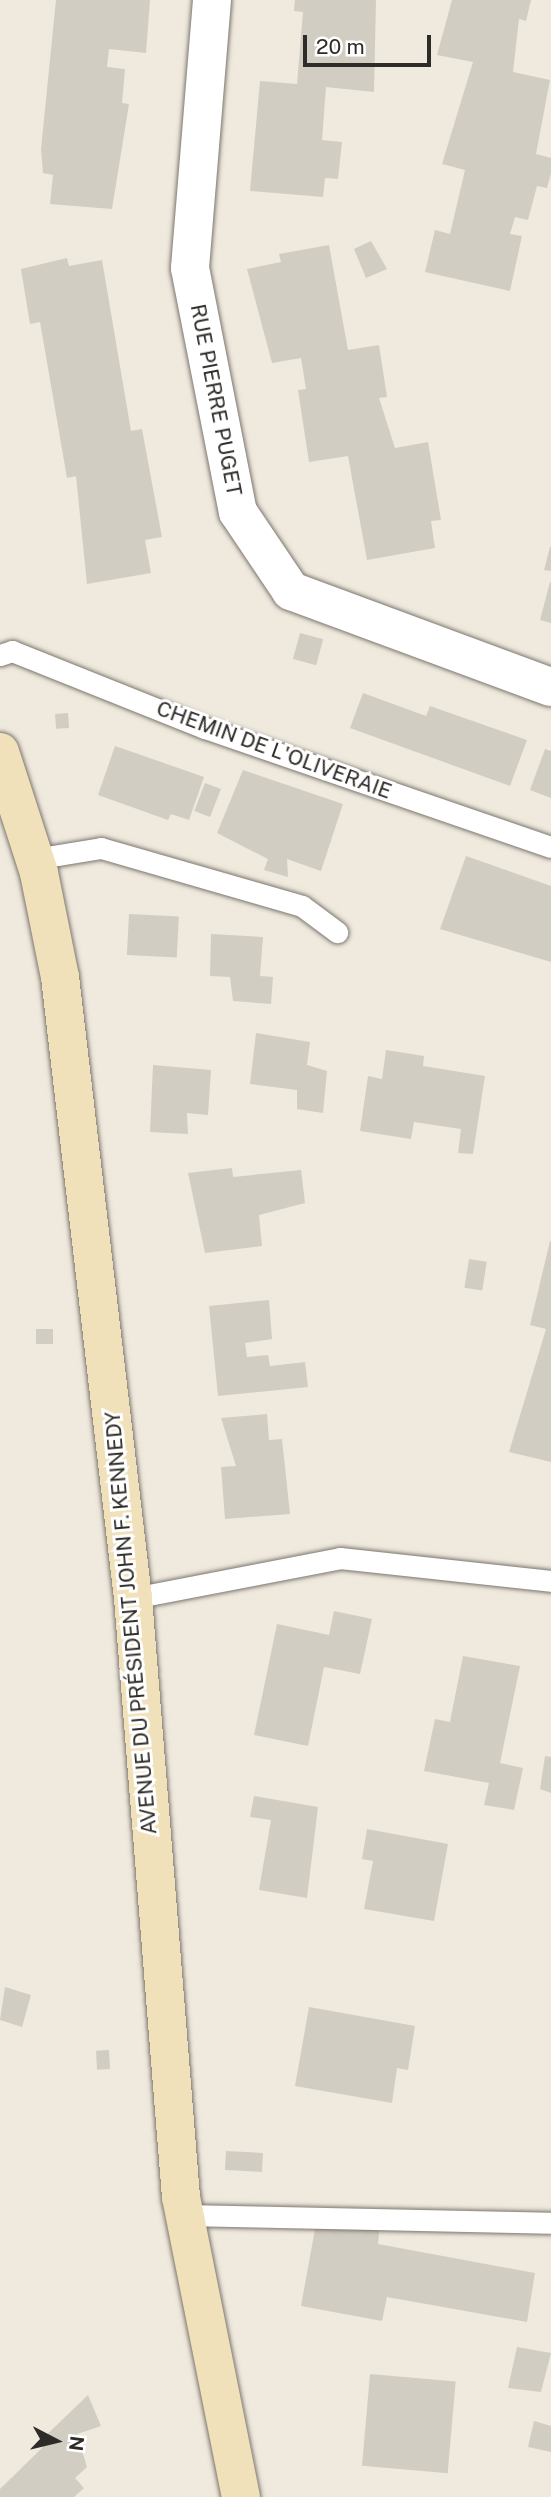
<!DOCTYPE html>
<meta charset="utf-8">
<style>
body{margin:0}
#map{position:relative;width:551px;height:2497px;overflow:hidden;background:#efe9de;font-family:"Public Sans",sans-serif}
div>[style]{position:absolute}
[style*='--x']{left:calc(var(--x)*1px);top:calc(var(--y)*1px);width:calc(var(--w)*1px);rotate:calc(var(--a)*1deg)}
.building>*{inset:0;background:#d2cdc3;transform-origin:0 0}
.roads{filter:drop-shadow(0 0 2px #7c776e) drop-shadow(0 0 2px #7c776e)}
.service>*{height:21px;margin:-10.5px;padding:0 10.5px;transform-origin:10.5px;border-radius:10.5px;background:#fff}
.minor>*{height:38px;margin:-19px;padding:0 19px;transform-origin:19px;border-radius:19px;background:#fff}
.secondary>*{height:38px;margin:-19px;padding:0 19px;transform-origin:19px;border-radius:19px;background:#f0e1ba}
span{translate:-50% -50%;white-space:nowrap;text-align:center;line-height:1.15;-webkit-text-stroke:6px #fff;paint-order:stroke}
.street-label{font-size:21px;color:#2e2c28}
.north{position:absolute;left:21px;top:2406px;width:70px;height:70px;-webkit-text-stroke:5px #fff;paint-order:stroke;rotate:97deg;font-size:19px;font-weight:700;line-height:28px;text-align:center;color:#2e2c28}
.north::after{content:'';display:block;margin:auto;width:24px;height:32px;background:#2e2c28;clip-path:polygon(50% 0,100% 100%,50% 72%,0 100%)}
.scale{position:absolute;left:303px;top:35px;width:128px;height:32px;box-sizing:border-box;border:4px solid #2e2c28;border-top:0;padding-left:9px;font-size:21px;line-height:24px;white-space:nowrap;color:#2e2c28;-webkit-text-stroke:5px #fff;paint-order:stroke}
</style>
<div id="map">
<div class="building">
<i style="clip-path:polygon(56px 0,150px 0,146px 53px,109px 49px,107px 67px,125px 69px,122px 103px,129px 104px,112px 209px,50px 204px,53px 175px,43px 173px,41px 149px)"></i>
<i style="clip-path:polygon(295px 0,376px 0,374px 92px,326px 87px,322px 140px,342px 142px,338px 179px,325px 178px,323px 197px,250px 191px,260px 81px,297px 84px,303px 12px,294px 11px)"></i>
<i style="clip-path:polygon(452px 0,531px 0,526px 21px,519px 19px,513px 72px,550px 80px,536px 154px,551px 158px,551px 173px,547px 188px,537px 186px,528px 220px,515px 217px,510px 234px,522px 236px,510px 291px,425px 272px,435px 230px,450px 234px,465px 170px,442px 164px,473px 62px,437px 55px)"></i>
<i style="clip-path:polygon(371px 241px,387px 269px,366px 278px,354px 249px)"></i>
<i style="clip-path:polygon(329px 245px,348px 350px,379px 345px,387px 397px,379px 398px,395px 448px,428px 442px,441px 520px,431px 521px,435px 548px,367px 560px,348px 456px,309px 462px,298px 390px,306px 389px,301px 358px,272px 363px,247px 269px,281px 262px,279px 254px)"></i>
<i style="clip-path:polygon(67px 258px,69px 266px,102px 260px,131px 431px,142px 429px,162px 537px,145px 540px,151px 573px,87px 584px,76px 476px,67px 478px,40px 322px,30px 324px,21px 269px)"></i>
<i style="clip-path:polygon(550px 547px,551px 547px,551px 571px,544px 570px)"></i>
<i style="clip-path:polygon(550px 582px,551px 582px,551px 623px,540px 620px)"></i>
<i style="left:300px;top:633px;width:24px;height:27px;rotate:15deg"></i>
<i style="clip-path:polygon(363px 693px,426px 716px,430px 706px,527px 740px,510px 786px,350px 728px)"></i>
<i style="left:68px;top:713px;width:15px;height:13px;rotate:86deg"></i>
<i style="clip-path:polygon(115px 746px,204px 777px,189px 820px,171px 814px,168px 820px,98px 795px)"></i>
<i style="clip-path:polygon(545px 749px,551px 751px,551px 798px,530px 790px)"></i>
<i style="clip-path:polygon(243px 770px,343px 804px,321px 871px,287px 859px,288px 877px,264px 870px,268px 859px,217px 833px)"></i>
<i style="left:205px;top:783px;width:17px;height:30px;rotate:21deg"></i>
<i style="clip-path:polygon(466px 856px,551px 886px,551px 962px,440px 929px)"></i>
<i style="left:129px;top:914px;width:50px;height:41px;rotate:3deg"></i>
<i style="clip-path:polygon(211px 934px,263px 937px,260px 976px,273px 977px,271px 1004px,233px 1001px,230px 977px,210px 976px)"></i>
<i style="clip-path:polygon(256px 1033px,310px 1042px,307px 1065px,327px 1071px,323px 1113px,297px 1109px,297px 1090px,250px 1084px)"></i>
<i style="clip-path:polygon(386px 1050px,424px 1056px,423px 1066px,485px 1076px,473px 1154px,458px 1153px,461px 1129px,414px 1122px,411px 1139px,360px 1131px,368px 1076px,382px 1079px)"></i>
<i style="clip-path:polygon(153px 1065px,211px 1070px,208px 1115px,187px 1113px,188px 1134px,150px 1132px)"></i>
<i style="clip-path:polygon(232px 1168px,233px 1177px,301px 1170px,305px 1203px,259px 1215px,262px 1246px,205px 1253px,188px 1173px)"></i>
<i style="clip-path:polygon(550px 1241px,551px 1241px,551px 1462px,509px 1452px,546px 1329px,530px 1325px)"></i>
<i style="left:469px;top:1259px;width:18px;height:29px;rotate:9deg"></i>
<i style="clip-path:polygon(269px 1300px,272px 1339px,245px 1343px,247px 1357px,268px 1355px,270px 1366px,305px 1362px,308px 1387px,218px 1396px,209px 1306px)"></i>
<i style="left:36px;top:1329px;width:17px;height:15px"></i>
<i style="clip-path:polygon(267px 1414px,269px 1440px,282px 1439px,290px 1514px,225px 1519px,221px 1467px,236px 1466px,221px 1418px)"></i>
<i style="clip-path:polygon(334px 1611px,372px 1619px,360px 1674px,324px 1667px,308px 1746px,254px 1735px,277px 1624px,329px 1635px)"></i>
<i style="clip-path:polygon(463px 1656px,520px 1666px,500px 1763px,523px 1768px,514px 1810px,484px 1805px,489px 1783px,424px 1771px,435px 1719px,450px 1722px)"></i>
<i style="clip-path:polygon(545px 1756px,551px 1757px,551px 1793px,540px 1789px)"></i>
<i style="clip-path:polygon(254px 1796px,318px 1807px,307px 1898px,259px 1890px,271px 1820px,250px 1817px)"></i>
<i style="clip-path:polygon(367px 1829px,448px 1844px,434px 1921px,364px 1909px,373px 1861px,362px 1859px)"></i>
<i style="clip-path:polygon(5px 1987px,31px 1995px,22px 2027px,0 2020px)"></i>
<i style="clip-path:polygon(309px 2007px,415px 2026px,408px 2070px,397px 2068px,392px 2103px,295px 2086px)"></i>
<i style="left:109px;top:2050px;width:19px;height:13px;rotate:87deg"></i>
<i style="left:226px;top:2151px;width:37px;height:19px;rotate:3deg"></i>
<i style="clip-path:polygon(317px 2218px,380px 2222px,378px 2244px,535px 2273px,527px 2322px,387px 2297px,382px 2321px,301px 2306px)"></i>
<i style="clip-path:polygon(517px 2347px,551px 2353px,541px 2392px,508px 2388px)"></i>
<i style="left:370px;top:2374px;width:86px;height:92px;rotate:5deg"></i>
<i style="clip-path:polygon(88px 2395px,101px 2426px,77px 2434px,87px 2467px,75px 2478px,84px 2488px,74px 2497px,0 2497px,0 2489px,43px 2447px,38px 2443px)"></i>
<i style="clip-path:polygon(534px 2421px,551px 2426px,551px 2452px,528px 2447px)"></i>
</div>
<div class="roads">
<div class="service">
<i style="--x:0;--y:655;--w:13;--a:-18"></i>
<i style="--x:12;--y:651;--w:208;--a:21.8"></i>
<i style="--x:205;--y:728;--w:366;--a:19"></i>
<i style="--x:34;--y:859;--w:68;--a:-9.3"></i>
<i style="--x:101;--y:848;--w:209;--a:16.1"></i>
<i style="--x:302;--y:906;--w:44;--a:36.6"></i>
<i style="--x:133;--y:1598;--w:211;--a:-10.9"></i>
<i style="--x:340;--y:1558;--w:212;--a:6.2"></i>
<i style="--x:184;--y:2215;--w:367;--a:1.2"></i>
</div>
<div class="minor">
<i style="--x:212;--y:0;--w:269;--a:94.7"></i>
<i style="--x:190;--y:268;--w:249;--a:78.9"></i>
<i style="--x:238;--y:512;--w:95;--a:56.1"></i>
<i style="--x:291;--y:591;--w:277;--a:20.3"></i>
</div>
<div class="secondary">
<i style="--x:0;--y:752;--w:127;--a:72.1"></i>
<i style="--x:39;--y:873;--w:106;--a:78.6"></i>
<i style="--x:60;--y:977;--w:625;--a:83.3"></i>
<i style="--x:133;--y:1598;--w:601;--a:85.42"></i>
<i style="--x:181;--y:2197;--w:306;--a:78.7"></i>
</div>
</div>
<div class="street-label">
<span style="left:216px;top:400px;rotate:79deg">RUE PIERRE PUGET</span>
<span style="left:274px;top:750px;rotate:20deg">CHEMIN DE L'OLIVERAIE</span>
<span style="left:131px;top:1623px;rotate:-95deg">AVENUE DU PRÉSIDENT JOHN F. KENNEDY</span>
</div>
<div class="north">N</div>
<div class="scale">20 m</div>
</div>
